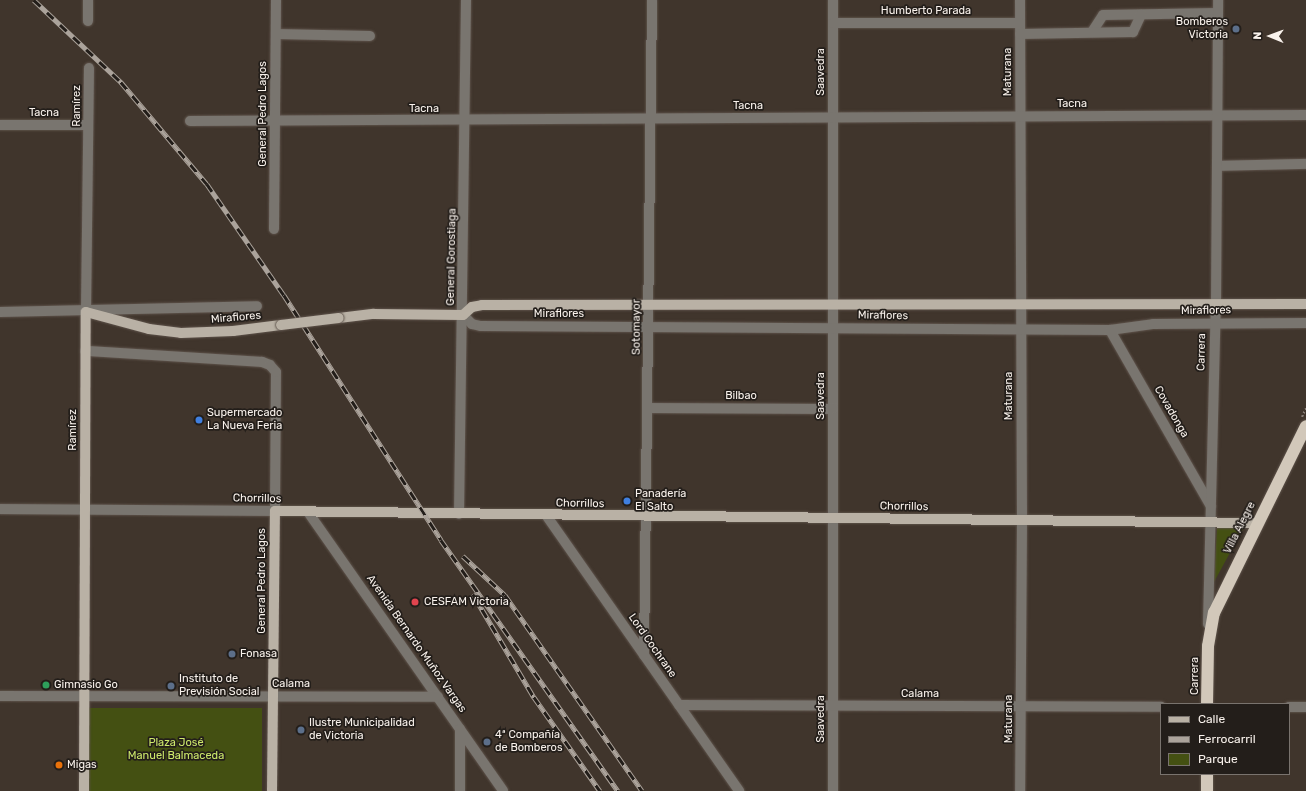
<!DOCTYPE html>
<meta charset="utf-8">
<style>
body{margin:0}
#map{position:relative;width:1306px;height:791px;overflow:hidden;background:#40352c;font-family:Rubik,sans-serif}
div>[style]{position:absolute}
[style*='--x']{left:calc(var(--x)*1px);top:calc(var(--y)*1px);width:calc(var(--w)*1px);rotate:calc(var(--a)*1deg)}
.green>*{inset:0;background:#445012;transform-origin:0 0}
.path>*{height:2px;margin-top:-1px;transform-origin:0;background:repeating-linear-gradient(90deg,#887e77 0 2px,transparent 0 4px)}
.roads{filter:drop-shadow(0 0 1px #5e534b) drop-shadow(0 0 1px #5e534b)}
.minor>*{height:10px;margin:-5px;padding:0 5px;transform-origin:5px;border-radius:5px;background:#79756f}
.major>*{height:10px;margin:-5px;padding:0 5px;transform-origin:5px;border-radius:5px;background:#b9b1a5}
.highway>*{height:12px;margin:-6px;padding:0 6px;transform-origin:6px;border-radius:6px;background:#d2c8ba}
.rail>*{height:4.5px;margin-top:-2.25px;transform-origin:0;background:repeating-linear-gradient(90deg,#231e1a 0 9px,#aba39b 0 18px);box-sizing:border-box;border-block:1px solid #aba39b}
.bridges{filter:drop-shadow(0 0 1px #5e534b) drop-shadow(0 0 1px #5e534b)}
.major-bridge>*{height:10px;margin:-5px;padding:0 5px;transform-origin:5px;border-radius:5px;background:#b9b1a5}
.dots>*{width:11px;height:11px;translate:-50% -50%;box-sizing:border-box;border:2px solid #231e1a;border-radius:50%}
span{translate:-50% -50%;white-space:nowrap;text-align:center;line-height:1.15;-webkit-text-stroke:3.5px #231e1a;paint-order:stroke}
.street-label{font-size:11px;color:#f9f2ec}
.poi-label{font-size:11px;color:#f9f2ec}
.right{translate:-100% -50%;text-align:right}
.left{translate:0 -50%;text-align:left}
.park-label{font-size:11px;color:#cde96b}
.legend{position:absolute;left:1160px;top:703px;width:130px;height:72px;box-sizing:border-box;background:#231e1a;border:1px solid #79736e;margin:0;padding:5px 7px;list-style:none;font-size:12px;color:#f9f2ec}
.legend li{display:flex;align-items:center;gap:8px;height:20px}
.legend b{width:20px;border:1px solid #79736e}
.north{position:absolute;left:1250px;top:16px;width:40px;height:40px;-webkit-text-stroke:3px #231e1a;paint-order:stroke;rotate:271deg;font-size:11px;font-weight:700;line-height:16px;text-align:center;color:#f9f2ec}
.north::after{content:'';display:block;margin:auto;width:14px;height:18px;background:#f9f2ec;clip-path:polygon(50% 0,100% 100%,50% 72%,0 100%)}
</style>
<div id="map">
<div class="green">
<i style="clip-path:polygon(1217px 527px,1243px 529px,1214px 582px)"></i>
<i style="left:89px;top:708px;width:173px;height:83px"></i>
</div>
<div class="path">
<i style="--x:1302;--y:417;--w:10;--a:-66"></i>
</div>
<div class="roads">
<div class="minor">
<i style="--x:833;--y:0;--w:791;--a:90"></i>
<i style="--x:1020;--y:0;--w:520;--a:89.78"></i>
<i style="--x:1022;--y:520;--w:271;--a:90.4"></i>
<i style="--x:88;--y:21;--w:21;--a:-90"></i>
<i style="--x:833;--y:23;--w:187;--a:0"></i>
<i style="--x:1092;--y:32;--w:20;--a:-57"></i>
<i style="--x:1103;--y:15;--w:114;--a:-1"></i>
<i style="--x:276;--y:34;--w:94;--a:1.2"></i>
<i style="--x:1020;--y:34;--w:113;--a:-1"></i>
<i style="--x:1133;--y:32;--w:19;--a:-65"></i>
<i style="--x:190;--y:121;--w:1116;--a:-0.31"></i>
<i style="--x:0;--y:125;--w:88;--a:0"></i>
<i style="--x:1217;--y:166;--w:89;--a:-1.3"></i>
<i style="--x:274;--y:229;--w:229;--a:-89.5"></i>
<i style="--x:0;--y:312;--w:257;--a:-1.3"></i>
<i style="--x:86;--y:312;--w:244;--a:-89.3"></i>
<i style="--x:463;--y:315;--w:13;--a:45"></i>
<i style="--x:472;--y:324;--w:9;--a:13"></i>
<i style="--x:481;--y:326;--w:629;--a:0.36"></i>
<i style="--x:1110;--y:330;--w:43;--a:-7.9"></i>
<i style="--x:1153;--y:324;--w:153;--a:-0.4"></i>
<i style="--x:1110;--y:330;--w:203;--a:60.2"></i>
<i style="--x:648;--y:408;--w:185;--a:0.3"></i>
<i style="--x:0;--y:509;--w:275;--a:0.4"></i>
<i style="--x:275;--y:511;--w:139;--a:-89.6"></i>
<i style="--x:276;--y:372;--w:9;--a:-131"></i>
<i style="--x:270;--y:365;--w:9;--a:-159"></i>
<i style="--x:262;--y:362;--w:177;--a:-176.4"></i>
<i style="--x:308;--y:512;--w:340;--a:55"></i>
<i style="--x:459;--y:514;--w:514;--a:-89.22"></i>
<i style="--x:546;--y:515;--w:337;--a:55"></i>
<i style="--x:1208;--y:624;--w:320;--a:-88.6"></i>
<i style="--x:1216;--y:304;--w:304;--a:-89.6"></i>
<i style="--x:644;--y:655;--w:655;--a:-89.3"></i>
<i style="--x:0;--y:696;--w:438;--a:0.1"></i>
<i style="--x:679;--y:705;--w:482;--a:0.2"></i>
<i style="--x:1289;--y:707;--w:17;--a:0"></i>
<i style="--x:460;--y:729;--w:62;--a:90"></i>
</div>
<div class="major">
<i style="--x:339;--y:318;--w:35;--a:-7"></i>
<i style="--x:374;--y:314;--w:89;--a:0.6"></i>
<i style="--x:463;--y:315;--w:12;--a:-42"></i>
<i style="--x:472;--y:307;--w:10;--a:-11"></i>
<i style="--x:482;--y:305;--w:824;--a:-0.07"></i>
<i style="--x:84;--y:791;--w:479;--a:-89.8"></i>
<i style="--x:86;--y:312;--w:65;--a:15.1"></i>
<i style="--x:149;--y:329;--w:32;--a:7"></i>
<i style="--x:181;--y:333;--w:52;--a:-2.2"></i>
<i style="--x:233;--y:331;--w:48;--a:-7.1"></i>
<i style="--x:272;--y:791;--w:280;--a:-89.4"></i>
<i style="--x:275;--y:511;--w:982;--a:0.7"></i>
</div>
<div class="highway">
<i style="--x:1207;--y:704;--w:58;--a:-89"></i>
<i style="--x:1208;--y:646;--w:34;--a:-80"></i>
<i style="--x:1214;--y:613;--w:208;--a:-63.8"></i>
<i style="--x:1207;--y:791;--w:17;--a:-90"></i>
</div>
</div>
<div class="rail">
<i style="--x:34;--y:0;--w:120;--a:43.3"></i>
<i style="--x:121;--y:82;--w:133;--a:49.9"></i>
<i style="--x:207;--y:184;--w:135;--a:55.3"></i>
<i style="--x:284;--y:295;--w:291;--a:57.3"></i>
<i style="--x:441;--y:540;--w:307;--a:54.8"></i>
<i style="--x:463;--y:556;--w:57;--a:42.9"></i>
<i style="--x:505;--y:595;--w:239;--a:55"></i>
<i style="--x:473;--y:594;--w:120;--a:59.4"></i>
<i style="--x:534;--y:697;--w:115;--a:54.9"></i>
</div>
<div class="bridges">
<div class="major-bridge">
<i style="--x:281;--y:325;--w:58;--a:-6.9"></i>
</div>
</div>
<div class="dots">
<i style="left:1236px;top:29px;background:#5c6f8a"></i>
<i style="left:199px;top:420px;background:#3f7fe0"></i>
<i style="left:627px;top:501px;background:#3f7fe0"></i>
<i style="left:415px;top:602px;background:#e0444e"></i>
<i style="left:232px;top:654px;background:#5c6f8a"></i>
<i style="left:46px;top:685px;background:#2e9e5b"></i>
<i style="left:171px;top:686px;background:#5c6f8a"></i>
<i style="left:301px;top:730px;background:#5c6f8a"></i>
<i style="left:487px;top:742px;background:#5c6f8a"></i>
<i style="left:59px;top:765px;background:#e8710a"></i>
</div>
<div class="street-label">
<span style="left:926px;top:11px">Humberto Parada</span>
<span style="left:821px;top:72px;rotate:-90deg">Saavedra</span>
<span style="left:1008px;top:72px;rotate:-90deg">Maturana</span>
<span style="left:1072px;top:104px">Tacna</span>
<span style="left:77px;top:106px;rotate:-90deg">Ramírez</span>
<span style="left:748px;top:106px">Tacna</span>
<span style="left:424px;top:109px">Tacna</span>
<span style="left:44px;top:113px">Tacna</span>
<span style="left:263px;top:114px;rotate:-90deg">General Pedro Lagos</span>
<span style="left:452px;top:257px;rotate:-89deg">General Gorostiaga</span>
<span style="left:1206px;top:311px;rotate:-1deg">Miraflores</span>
<span style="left:559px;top:314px">Miraflores</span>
<span style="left:883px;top:316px;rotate:1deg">Miraflores</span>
<span style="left:236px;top:318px;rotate:-5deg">Miraflores</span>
<span style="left:637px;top:327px;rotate:-90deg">Sotomayor</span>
<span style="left:1202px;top:352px;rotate:-89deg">Carrera</span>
<span style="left:741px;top:396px">Bilbao</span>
<span style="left:821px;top:396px;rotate:-90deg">Saavedra</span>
<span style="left:1009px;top:396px;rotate:-90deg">Maturana</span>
<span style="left:1171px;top:412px;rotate:60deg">Covadonga</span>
<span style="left:73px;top:430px;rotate:-90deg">Ramírez</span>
<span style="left:257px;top:499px;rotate:1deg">Chorrillos</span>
<span style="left:580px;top:504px;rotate:1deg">Chorrillos</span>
<span style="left:904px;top:507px;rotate:1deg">Chorrillos</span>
<span style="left:1240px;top:528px;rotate:-63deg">Villa Alegre</span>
<span style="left:262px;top:581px;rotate:-90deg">General Pedro Lagos</span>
<span style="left:416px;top:644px;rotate:55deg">Avenida Bernardo Muñoz Vargas</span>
<span style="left:652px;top:646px;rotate:55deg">Lord Cochrane</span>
<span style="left:1195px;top:676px;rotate:-90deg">Carrera</span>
<span style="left:291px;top:684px">Calama</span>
<span style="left:920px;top:694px">Calama</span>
<span style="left:821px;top:719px;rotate:-90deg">Saavedra</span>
<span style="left:1009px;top:719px;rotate:-90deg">Maturana</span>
</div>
<div class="poi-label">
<span class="right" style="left:1228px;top:29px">Bomberos<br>Victoria</span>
<span class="left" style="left:207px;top:420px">Supermercado<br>La Nueva Feria</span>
<span class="left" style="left:635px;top:501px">Panadería<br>El Salto</span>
<span class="left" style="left:424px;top:602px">CESFAM Victoria</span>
<span class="left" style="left:240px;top:654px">Fonasa</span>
<span class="left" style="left:179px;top:686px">Instituto de<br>Previsión Social</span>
<span class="left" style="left:54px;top:685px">Gimnasio Go</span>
<span class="left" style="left:309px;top:730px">Ilustre Municipalidad<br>de Victoria</span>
<span class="left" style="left:495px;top:742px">4ª Compañía<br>de Bomberos</span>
<span class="left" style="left:67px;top:765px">Migas</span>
</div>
<div class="park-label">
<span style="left:176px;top:750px">Plaza José<br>Manuel Balmaceda</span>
</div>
<ul class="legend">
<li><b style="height:5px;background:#b9b1a5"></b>Calle</li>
<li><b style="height:5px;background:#aba39b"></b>Ferrocarril</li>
<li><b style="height:11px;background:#445012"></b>Parque</li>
</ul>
<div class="north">N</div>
</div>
